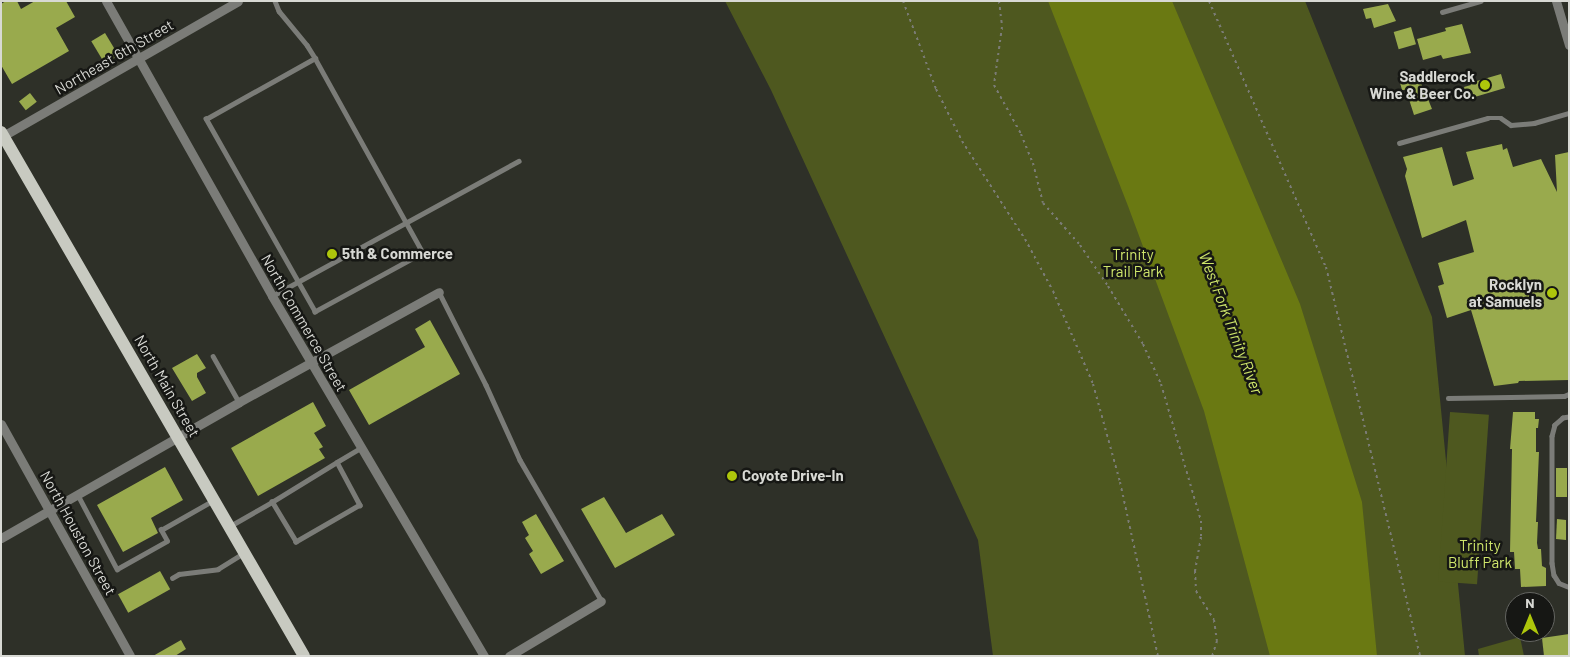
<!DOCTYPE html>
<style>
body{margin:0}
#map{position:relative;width:1570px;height:657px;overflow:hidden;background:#2e3028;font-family:Barlow,sans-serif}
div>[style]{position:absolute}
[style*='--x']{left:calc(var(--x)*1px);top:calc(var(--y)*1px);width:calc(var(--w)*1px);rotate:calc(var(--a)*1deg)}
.green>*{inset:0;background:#4e581f;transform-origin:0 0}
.water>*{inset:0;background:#6a7912}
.building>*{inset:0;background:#99aa4d;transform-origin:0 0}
.path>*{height:2px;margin-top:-1px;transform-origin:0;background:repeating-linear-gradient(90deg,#7b7c76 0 2.5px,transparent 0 6.5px)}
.lane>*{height:4.5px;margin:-2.25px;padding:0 2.25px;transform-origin:2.25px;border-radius:2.25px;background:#7b7c78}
.street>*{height:9px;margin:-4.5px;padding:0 4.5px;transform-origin:4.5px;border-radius:4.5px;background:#7b7c78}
.primary>*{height:12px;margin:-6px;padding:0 6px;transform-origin:6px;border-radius:6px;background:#c8cac1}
.dots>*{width:14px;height:14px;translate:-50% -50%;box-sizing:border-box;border:2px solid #161714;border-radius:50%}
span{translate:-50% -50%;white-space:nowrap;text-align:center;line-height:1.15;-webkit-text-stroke:5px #161714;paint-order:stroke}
.street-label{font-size:15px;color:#d8d9d4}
.poi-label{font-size:15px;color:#d8d9d4;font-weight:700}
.right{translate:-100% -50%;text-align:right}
.left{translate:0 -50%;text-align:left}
.park-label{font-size:15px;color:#cfe66b}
.water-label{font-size:16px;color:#cfe66a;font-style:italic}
.frame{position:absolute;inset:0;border:2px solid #d8d9d4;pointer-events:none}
.north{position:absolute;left:1505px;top:592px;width:50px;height:50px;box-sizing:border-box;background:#161714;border:1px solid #646561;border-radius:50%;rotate:0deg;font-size:14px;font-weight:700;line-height:20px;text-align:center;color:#d8d9d4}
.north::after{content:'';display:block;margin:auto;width:18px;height:22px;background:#aec60b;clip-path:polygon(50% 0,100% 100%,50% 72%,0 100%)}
</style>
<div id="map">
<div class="green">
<i style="clip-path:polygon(725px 1px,1305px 1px,1432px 317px,1465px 656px,993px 656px,978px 540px,771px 90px)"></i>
<i style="left:1450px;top:412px;width:39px;height:170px;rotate:4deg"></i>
<i style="clip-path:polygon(1520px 637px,1524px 656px,1479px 656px,1478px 649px)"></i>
</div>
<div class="water">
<i style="clip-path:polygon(1048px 1px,1172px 1px,1300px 304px,1362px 502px,1377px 656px,1270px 656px,1204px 411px,1128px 206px)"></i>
</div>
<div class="building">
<i style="clip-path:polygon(6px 1px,17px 1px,21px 9px,35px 1px,66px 1px,75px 17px,56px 28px,69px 51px,12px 84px,1px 65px,1px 4px)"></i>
<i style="clip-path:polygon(1388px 4px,1396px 21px,1374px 28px,1371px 18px,1366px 19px,1363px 9px)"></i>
<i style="clip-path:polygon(1462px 24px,1471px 53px,1443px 59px,1441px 55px,1423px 60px,1417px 39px,1446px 31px,1445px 28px)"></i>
<i style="left:1411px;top:27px;width:18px;height:18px;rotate:74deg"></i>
<i style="left:105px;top:33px;width:26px;height:16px;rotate:59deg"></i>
<i style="clip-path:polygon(1419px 74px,1424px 94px,1426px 94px,1432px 109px,1414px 115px,1406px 90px,1402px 90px,1399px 79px)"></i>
<i style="clip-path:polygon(1501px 74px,1505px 88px,1468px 99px,1464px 87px,1471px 85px,1470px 83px)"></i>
<i style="left:30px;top:93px;width:11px;height:14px;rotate:52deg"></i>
<i style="clip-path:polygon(1502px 144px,1503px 150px,1507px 148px,1513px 167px,1541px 159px,1557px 192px,1555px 155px,1569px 152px,1569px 380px,1519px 381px,1518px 383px,1494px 386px,1471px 310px,1447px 318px,1438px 286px,1444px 284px,1438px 263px,1474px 252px,1466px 220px,1422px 238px,1416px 216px,1405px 176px,1407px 169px,1403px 157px,1442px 147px,1453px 186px,1474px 179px,1466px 152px)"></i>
<i style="clip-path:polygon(430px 320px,460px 374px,369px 425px,349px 390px,425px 347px,415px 329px)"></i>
<i style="clip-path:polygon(197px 354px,206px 368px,197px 373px,197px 377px,206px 393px,192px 401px,172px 368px)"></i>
<i style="clip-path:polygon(313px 402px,326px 426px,314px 433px,323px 447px,319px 449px,325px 458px,258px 496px,231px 448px)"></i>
<i style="clip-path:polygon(1513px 412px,1535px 412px,1535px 419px,1539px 419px,1538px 428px,1536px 428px,1536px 452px,1539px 452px,1536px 522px,1538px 522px,1537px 543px,1538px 549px,1541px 549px,1542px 566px,1546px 568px,1546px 586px,1521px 587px,1520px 569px,1515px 569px,1514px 552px,1510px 552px,1512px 449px,1510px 449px)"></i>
<i style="clip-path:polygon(165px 467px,183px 500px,151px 518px,158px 533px,123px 552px,97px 505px)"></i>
<i style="left:1556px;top:468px;width:11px;height:29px"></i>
<i style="clip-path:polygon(604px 497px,626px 533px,662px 514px,675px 535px,615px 568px,581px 509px)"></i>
<i style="clip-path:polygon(536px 514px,564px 561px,541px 574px,529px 554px,533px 551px,525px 538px,529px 535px,522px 522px)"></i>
<i style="clip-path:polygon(1557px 519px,1566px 520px,1566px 540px,1556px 539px)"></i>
<i style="left:160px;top:571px;width:21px;height:48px;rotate:61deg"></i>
<i style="clip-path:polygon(1569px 634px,1569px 656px,1544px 656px,1542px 638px)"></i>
<i style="clip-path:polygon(181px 640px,186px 649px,175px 656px,153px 656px)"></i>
</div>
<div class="path">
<i style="--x:903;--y:1;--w:94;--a:69.4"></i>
<i style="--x:936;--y:89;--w:58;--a:63.4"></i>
<i style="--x:962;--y:141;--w:117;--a:57.3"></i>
<i style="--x:1025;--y:239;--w:59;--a:61.7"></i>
<i style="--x:1053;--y:291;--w:101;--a:66.7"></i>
<i style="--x:1093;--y:384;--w:102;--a:74.6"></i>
<i style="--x:1120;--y:482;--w:178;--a:77.7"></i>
<i style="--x:999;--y:1;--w:26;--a:83"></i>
<i style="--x:1002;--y:27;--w:59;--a:97.9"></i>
<i style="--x:994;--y:85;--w:56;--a:61.1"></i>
<i style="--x:1021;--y:134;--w:31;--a:68"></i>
<i style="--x:1033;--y:163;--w:41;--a:76"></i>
<i style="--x:1043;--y:203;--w:56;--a:48.6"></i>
<i style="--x:1080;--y:245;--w:50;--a:55.7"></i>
<i style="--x:1108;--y:286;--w:68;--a:58.9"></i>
<i style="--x:1143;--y:344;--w:44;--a:65.8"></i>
<i style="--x:1161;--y:384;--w:143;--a:73.7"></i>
<i style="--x:1201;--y:521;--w:16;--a:90"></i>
<i style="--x:1201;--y:537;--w:35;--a:100"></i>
<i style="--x:1195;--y:571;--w:20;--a:87"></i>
<i style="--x:1196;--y:591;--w:34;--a:58"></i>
<i style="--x:1214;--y:620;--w:21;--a:82"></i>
<i style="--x:1217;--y:641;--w:16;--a:108"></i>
<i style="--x:1209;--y:1;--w:291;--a:66.3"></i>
<i style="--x:1326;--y:267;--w:400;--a:76.4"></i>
</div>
<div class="lane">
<i style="--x:275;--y:1;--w:11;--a:68"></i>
<i style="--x:279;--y:11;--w:44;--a:50.5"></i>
<i style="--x:307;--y:45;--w:15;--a:58"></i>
<i style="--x:315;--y:58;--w:223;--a:61"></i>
<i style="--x:423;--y:253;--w:123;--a:151.4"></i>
<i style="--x:315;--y:312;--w:222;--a:-119.5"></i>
<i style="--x:206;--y:119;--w:125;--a:-29.2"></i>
<i style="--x:1442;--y:12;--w:40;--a:-16"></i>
<i style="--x:1399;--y:143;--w:92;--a:-15.7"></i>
<i style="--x:1488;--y:118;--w:13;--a:0"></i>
<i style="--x:1501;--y:118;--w:12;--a:35"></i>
<i style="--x:1511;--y:125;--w:23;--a:-5"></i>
<i style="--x:1534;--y:123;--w:36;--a:-16"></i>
<i style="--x:439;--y:292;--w:104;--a:63.2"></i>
<i style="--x:486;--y:385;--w:82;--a:65.6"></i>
<i style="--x:520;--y:460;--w:162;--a:59.9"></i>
<i style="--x:272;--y:296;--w:281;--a:-28.7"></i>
<i style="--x:213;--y:356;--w:53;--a:60.5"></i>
<i style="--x:1448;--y:398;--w:116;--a:-1"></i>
<i style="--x:1564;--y:396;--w:5;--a:-22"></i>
<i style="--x:1569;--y:417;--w:6;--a:171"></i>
<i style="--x:1563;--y:418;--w:11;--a:139"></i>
<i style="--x:1555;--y:425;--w:11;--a:105"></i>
<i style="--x:1552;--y:436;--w:127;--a:90"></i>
<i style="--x:1552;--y:563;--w:12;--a:81"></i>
<i style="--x:1554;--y:575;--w:9;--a:58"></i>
<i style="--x:1559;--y:583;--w:11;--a:22"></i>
<i style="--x:337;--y:462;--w:49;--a:61.9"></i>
<i style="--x:360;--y:505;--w:74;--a:150"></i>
<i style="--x:296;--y:542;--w:47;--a:-121"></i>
<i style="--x:272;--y:502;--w:76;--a:-31.6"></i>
<i style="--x:337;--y:462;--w:29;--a:-31"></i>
<i style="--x:78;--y:495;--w:84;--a:62.2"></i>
<i style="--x:117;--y:569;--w:57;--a:-29.2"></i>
<i style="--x:167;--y:541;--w:13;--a:-119"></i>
<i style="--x:161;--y:530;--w:59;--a:-29.6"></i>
<i style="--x:230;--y:526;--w:48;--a:-29.7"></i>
<i style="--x:172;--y:578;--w:8;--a:-30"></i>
<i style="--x:179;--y:574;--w:39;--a:-7"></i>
<i style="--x:218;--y:569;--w:28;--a:-32"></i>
</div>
<div class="street">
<i style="--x:106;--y:1;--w:338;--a:60.6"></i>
<i style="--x:272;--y:296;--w:418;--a:59.5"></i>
<i style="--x:1556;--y:1;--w:46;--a:73.5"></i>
<i style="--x:1;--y:137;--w:273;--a:-29.8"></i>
<i style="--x:1;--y:424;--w:265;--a:60.9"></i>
<i style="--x:1;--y:538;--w:274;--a:-29.7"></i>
<i style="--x:239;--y:402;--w:228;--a:-28.8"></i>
<i style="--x:509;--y:656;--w:107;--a:-30.9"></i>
</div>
<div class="primary">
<i style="--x:1;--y:132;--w:605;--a:59.96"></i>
</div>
<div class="dots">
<i style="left:1485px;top:85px;background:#aec60b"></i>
<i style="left:332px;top:254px;background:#aec60b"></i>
<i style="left:1552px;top:293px;background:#aec60b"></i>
<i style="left:732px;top:476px;background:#aec60b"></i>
</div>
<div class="street-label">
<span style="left:114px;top:57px;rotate:-30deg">Northeast 6th Street</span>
<span style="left:304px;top:323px;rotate:60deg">North Commerce Street</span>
<span style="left:167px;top:386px;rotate:60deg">North Main Street</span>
<span style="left:78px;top:533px;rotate:61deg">North Houston Street</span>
</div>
<div class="poi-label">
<span class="right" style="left:1475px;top:85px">Saddlerock<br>Wine &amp; Beer Co.</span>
<span class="left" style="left:342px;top:254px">5th &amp; Commerce</span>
<span class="right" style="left:1542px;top:293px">Rocklyn<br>at Samuels</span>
<span class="left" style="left:742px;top:476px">Coyote Drive-In</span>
</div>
<div class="park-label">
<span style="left:1133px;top:263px">Trinity<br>Trail Park</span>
<span style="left:1480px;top:554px">Trinity<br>Bluff Park</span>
</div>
<div class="water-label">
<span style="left:1231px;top:323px;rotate:69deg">West Fork Trinity River</span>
</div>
<div class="frame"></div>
<div class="north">N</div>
</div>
